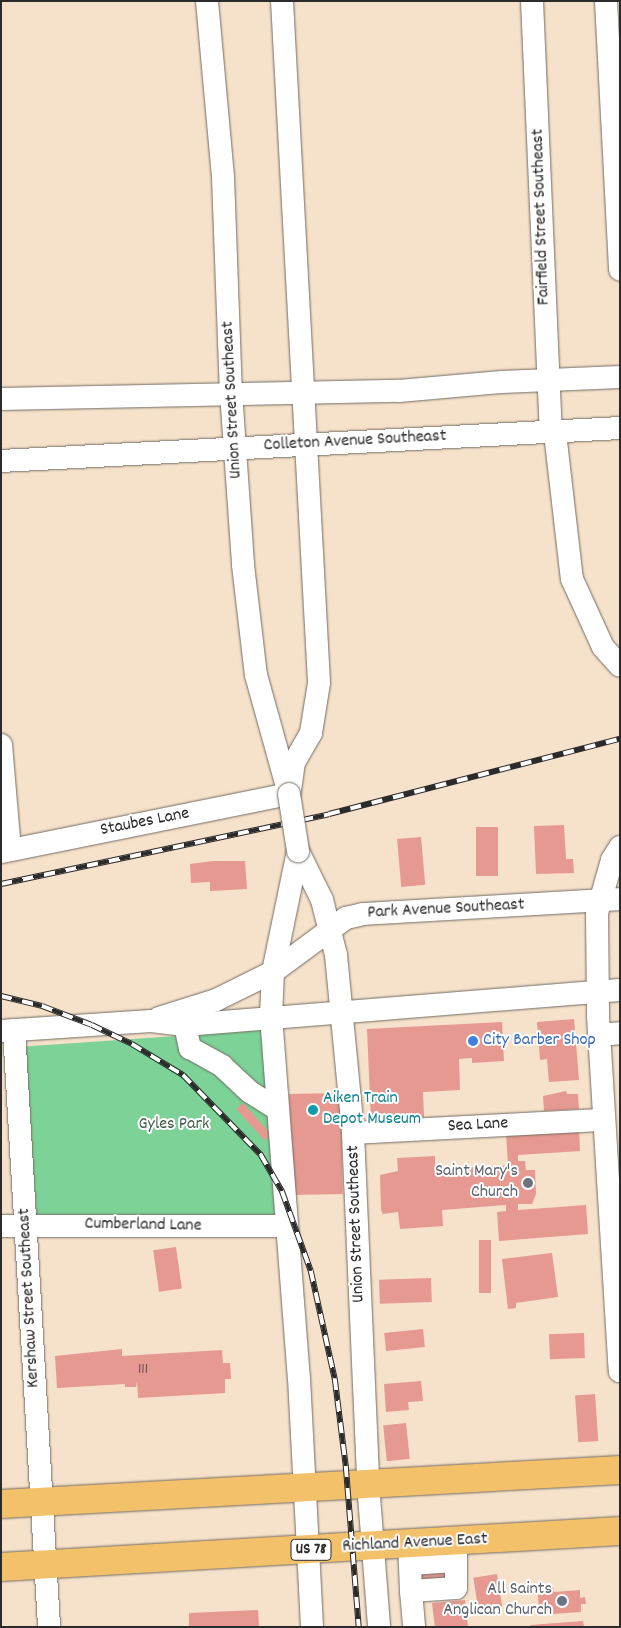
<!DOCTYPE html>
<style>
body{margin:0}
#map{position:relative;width:621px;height:1628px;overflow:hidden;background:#f6e1ca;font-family:Dekko,sans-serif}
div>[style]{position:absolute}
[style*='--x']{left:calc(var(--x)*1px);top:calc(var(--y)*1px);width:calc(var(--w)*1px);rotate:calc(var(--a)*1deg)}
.green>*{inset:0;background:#7cd297;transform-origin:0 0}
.building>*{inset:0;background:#e59991;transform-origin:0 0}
.roads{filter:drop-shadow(0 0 1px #726b63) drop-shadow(0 0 1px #726b63)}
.minor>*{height:22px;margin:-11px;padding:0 11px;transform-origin:11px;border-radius:11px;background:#fff}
.major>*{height:28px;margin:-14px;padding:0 14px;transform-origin:14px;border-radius:14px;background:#f4c16b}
.rail>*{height:5.5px;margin-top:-2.75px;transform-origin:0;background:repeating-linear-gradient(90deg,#fff 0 11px,#2b2b2b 0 22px);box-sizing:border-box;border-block:1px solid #2b2b2b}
.bridges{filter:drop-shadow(0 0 1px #726b63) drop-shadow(0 0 1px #726b63)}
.minor-bridge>*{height:22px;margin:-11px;padding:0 11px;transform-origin:11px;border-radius:11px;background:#fff}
.dots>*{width:14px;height:14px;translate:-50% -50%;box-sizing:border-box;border:2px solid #fff;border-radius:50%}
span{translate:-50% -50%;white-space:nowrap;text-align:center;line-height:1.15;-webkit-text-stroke:4px #fff;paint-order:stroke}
.number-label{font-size:15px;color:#5a4644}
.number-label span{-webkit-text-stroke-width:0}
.shield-label span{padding:1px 4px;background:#fff;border:1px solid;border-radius:4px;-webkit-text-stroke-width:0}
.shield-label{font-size:16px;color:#2b2b2b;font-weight:700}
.street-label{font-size:18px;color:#2b2b2b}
.shop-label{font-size:18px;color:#366cbe}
.left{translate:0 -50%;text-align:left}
.culture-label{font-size:18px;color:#0d838f}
.park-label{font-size:18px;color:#435d4b}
.worship-label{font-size:18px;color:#5b616d}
.right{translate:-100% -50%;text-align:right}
.frame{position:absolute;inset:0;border:2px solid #2b2b2b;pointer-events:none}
</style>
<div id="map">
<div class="green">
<i style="left:262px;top:1030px;width:187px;height:238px;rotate:86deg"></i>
</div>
<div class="building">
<i style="clip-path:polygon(564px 825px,566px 859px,573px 859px,574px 873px,536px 874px,534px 826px)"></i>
<i style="left:476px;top:827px;width:22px;height:49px"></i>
<i style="left:421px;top:837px;width:48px;height:24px;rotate:85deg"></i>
<i style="clip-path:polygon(213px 861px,245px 861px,247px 889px,210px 891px,210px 882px,191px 883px,190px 864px)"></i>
<i style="clip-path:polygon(574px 1019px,579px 1080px,549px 1082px,547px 1059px,540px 1060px,537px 1022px)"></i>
<i style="clip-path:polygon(502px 1022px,504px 1061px,472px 1063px,472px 1058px,459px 1059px,460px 1090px,423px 1092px,424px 1117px,371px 1120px,367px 1029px)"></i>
<i style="clip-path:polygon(566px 1091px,567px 1094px,578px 1094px,579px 1109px,544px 1111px,543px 1096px)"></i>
<i style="left:341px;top:1093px;width:101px;height:52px;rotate:89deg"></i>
<i style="left:243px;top:1103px;width:42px;height:9px;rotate:48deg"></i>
<i style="clip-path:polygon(579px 1128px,580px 1151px,518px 1155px,518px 1161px,525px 1161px,526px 1170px,535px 1170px,536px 1194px,532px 1204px,518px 1204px,518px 1210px,586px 1205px,588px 1234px,499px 1241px,497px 1212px,506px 1211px,506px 1205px,442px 1210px,443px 1226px,400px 1229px,398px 1212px,383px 1214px,381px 1210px,380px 1175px,398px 1171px,397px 1158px,435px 1156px,435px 1170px,508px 1165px,506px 1133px)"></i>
<i style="left:479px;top:1240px;width:12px;height:53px"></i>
<i style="left:176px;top:1247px;width:42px;height:23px;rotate:82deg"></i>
<i style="clip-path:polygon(552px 1253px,558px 1297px,516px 1303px,516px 1308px,508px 1309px,502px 1259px)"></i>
<i style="left:431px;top:1278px;width:24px;height:52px;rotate:88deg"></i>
<i style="left:423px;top:1329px;width:18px;height:39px;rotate:84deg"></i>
<i style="left:584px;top:1333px;width:25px;height:35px;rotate:88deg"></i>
<i style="clip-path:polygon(122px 1349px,122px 1356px,222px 1350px,223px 1363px,230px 1363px,231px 1379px,225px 1379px,225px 1393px,138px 1398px,137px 1381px,136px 1387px,125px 1387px,125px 1384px,57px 1388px,55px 1356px)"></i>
<i style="clip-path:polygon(421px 1381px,423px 1401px,408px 1402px,409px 1410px,386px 1412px,384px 1384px)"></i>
<i style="left:595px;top:1394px;width:47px;height:20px;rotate:86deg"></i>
<i style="left:406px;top:1423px;width:36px;height:23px;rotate:84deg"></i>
<i style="left:447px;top:1567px;width:17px;height:30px;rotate:83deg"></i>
<i style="left:497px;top:1574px;width:33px;height:24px;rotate:81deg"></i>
<i style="clip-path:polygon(553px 1587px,554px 1592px,580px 1590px,580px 1598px,585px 1597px,586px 1604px,581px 1604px,581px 1612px,552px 1614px,551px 1610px,539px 1612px,538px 1595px,543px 1595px,542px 1588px)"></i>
<i style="clip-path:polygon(465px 1600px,468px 1627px,435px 1627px,432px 1603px)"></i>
<i style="clip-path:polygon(258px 1610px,259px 1627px,189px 1627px,189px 1613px)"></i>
<i style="clip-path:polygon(583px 1621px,584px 1627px,530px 1627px,530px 1625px)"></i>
</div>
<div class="roads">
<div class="minor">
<i style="--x:207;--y:1;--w:177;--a:84.8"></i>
<i style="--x:223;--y:177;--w:215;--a:87.9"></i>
<i style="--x:231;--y:392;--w:173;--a:86"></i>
<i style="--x:243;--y:565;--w:111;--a:83.3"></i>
<i style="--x:256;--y:675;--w:123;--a:74.5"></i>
<i style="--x:282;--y:1;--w:683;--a:86.89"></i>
<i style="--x:319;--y:683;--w:51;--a:99.1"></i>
<i style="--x:311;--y:733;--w:34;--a:120"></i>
<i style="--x:294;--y:762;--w:28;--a:98"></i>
<i style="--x:532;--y:1;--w:432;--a:87.5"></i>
<i style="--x:606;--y:1;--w:269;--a:87"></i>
<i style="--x:1;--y:399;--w:398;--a:-1.2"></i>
<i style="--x:399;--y:391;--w:103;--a:-5"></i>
<i style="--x:502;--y:382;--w:118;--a:-2.4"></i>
<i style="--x:555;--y:433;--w:147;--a:83.4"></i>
<i style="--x:572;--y:579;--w:75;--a:65.5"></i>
<i style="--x:603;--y:647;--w:25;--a:48"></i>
<i style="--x:1;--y:461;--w:620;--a:-3.05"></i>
<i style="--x:1;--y:745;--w:105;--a:85.1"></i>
<i style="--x:620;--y:847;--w:15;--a:122"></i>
<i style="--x:612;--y:860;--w:55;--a:105.8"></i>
<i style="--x:597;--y:913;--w:103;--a:89.4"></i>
<i style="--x:598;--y:1016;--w:356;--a:86.5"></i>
<i style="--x:298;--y:851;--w:55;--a:63.9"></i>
<i style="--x:322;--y:900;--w:57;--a:75.7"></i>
<i style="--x:336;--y:955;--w:179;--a:84.5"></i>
<i style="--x:353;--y:1133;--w:350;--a:87.5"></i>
<i style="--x:368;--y:1483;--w:144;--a:85.6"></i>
<i style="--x:298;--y:851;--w:124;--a:101.7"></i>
<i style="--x:273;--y:972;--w:44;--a:92.6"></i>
<i style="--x:271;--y:1016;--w:363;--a:85.6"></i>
<i style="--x:299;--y:1378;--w:249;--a:87"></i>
<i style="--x:1;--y:852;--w:294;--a:-11.4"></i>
<i style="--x:159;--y:1018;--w:60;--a:-17.5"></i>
<i style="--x:216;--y:1000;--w:64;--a:-26.2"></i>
<i style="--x:273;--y:972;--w:91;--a:-36.5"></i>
<i style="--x:346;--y:918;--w:17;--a:-13"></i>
<i style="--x:363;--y:914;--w:257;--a:-3.3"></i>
<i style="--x:185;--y:1025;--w:24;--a:78"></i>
<i style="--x:190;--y:1048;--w:37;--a:29"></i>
<i style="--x:222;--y:1066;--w:38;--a:43"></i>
<i style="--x:250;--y:1092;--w:31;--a:32"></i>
<i style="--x:14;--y:1030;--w:598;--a:86.64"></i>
<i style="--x:1;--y:1031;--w:150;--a:-3.8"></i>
<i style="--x:151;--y:1021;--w:34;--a:7"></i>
<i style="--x:185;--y:1025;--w:436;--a:-4.6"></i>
<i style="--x:599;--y:1035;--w:21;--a:-5"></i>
<i style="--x:353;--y:1133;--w:251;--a:-3"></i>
<i style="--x:1;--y:1226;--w:284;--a:0"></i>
<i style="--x:409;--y:1543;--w:48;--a:87.6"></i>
<i style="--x:411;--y:1591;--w:45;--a:-3.8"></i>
<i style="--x:456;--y:1588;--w:47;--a:-90"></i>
<i style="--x:410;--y:1564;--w:46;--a:-3.7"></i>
<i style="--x:411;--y:1591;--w:36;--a:85"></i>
</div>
<div class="major">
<i style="--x:1;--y:1504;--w:620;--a:-3.14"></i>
<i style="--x:1;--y:1567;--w:620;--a:-3.33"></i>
</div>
</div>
<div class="rail">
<i style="--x:1;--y:884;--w:335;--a:-12"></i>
<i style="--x:329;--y:814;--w:301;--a:-14.5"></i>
<i style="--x:1;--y:996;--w:42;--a:13.7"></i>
<i style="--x:42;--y:1006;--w:53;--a:20.8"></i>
<i style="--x:92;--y:1025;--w:44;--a:25.4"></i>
<i style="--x:132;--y:1044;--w:60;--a:31.3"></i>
<i style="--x:183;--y:1075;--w:112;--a:45.7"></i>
<i style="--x:261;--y:1155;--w:42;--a:59.7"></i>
<i style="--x:282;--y:1191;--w:85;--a:70.1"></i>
<i style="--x:311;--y:1271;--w:111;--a:77.5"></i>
<i style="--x:335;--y:1379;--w:88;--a:82.8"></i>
<i style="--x:346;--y:1466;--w:162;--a:85.4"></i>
</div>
<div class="bridges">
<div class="minor-bridge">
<i style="--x:289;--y:794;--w:58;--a:81"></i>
</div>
</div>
<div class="dots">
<i style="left:473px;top:1041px;background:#3f7fe0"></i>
<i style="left:313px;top:1110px;background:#0f9aa8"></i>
<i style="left:528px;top:1183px;background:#6b7280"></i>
<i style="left:562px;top:1601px;background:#6b7280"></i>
</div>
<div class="number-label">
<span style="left:143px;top:1371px">111</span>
</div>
<div class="shield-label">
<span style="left:311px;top:1550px">US 78</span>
</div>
<div class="street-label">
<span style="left:542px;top:217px;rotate:-92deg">Fairfield Street Southeast</span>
<span style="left:233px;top:400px;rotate:-93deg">Union Street Southeast</span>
<span style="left:355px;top:442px;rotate:-3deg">Colleton Avenue Southeast</span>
<span style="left:145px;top:823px;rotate:-11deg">Staubes Lane</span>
<span style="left:446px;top:910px;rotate:-3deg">Park Avenue Southeast</span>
<span style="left:478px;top:1126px;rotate:-3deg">Sea Lane</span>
<span style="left:357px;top:1224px;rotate:-92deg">Union Street Southeast</span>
<span style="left:143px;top:1226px;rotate:1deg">Cumberland Lane</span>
<span style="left:30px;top:1298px;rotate:-93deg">Kershaw Street Southeast</span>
<span style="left:415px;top:1544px;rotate:-3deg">Richland Avenue East</span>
</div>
<div class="shop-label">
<span class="left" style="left:483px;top:1041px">City Barber Shop</span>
</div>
<div class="culture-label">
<span class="left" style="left:323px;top:1110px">Aiken Train<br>Depot Museum</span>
</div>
<div class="park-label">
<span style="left:174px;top:1125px">Gyles Park</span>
</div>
<div class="worship-label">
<span class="right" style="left:518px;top:1183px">Saint Mary's<br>Church</span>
<span class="right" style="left:552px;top:1601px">All Saints<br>Anglican Church</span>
</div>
<div class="frame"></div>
</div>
